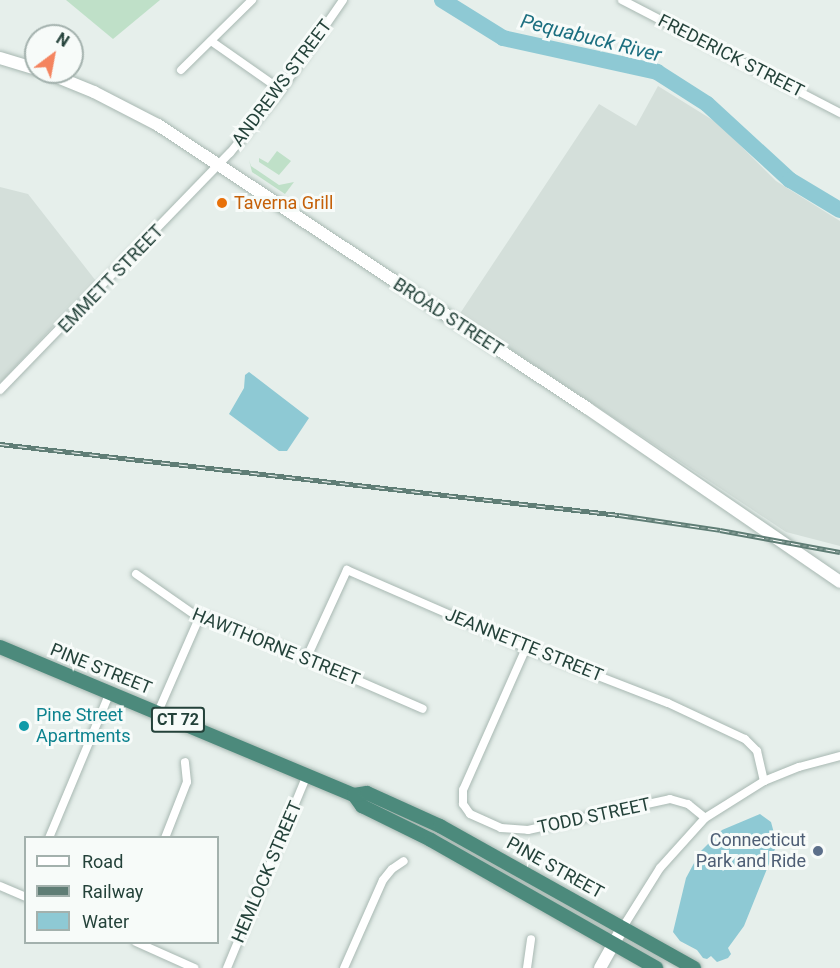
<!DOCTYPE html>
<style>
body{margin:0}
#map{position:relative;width:840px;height:968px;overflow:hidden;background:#e6efeb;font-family:Roboto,sans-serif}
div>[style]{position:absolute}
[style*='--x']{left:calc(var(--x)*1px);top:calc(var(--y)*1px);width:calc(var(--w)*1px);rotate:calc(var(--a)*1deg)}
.built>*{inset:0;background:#d4dfda}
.green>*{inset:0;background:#bfe0c8}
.water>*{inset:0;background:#8ec9d4}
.river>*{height:16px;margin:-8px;padding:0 8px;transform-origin:8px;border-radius:8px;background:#8ec9d4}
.roads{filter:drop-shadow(0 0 2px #a8b8b2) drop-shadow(0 0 2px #a8b8b2)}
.minor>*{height:8px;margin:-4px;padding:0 4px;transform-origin:4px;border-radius:4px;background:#fff}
.secondary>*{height:12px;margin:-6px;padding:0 6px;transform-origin:6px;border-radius:6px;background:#fff}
.trunk>*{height:14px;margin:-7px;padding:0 7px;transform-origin:7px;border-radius:7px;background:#4c8a7c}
.rail>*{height:5px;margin-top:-2.5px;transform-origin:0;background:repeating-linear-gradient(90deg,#f7fbf9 0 9px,#5f7d75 0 18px);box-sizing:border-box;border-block:2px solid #5f7d75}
.dots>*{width:16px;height:16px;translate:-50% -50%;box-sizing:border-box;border:3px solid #f7fbf9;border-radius:50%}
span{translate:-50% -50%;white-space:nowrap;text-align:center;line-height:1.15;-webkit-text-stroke:6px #f7fbf9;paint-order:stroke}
.shield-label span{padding:2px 4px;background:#f7fbf9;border:2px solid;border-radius:4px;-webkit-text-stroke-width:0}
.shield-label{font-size:16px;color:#24423a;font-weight:700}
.street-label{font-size:18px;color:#24423a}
.food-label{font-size:18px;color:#c56008}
.left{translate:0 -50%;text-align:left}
.culture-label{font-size:18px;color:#0d838f}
.service-label{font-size:18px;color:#4e5e75}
.right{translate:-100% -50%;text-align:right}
.water-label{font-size:20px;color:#1c6f80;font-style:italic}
.legend{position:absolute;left:24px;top:836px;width:195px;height:108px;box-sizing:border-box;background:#f7fbf9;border:2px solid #a3b1ad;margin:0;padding:8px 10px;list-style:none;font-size:18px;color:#24423a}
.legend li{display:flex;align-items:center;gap:12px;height:30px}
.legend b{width:30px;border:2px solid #a3b1ad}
.north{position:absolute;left:24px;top:24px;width:60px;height:60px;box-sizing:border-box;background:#f7fbf9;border:2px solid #a3b1ad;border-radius:50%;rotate:32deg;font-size:16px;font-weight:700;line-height:24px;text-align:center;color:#24423a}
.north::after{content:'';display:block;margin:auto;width:21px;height:27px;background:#f4845f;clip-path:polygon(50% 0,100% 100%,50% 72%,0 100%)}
</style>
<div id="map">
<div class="built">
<i style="clip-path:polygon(658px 86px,719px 124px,776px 181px,840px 221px,840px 546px,786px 532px,459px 315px,599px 104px,636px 126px)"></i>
<i style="clip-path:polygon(0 187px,28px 194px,96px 281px,0 383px)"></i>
</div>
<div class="green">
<i style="clip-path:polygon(66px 0,160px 0,113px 39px)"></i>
<i style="clip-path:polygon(277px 151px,291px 161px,279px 175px,259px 162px,259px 158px,268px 163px)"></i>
<i style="clip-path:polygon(249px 160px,251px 166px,279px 185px,294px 182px,285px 194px,252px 172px)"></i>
</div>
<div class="water">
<i style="clip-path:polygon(249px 372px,309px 418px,287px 451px,279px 451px,229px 414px,244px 388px,245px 375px)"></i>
<i style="clip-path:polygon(760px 814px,771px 822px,777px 844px,744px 926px,728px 948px,731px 954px,728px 958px,717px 962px,711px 956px,707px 959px,703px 958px,697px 950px,680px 941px,673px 932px,686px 878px,700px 852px,722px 830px)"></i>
</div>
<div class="river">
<i style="--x:442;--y:0;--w:72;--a:31.9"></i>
<i style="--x:503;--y:38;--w:158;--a:12.4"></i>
<i style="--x:657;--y:72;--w:59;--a:32.6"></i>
<i style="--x:707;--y:104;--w:113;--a:42.5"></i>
<i style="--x:790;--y:180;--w:58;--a:31"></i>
</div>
<div class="roads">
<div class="minor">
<i style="--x:622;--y:0;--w:246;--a:27.4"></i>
<i style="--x:211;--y:41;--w:85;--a:35"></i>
<i style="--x:181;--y:70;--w:100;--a:-44.6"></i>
<i style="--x:0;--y:390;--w:330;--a:-45.9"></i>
<i style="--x:230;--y:153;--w:81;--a:-51"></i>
<i style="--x:281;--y:90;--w:109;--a:-55.4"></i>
<i style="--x:136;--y:574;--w:77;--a:34.9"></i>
<i style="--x:199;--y:618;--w:9;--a:0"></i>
<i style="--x:208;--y:618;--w:48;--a:20.7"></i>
<i style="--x:253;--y:635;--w:185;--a:23.5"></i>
<i style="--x:526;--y:648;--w:155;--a:113.9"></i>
<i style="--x:463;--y:790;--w:14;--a:90"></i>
<i style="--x:463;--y:804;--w:12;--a:55"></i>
<i style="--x:470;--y:814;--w:34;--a:24"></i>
<i style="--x:501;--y:828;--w:27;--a:4"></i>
<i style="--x:528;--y:830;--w:145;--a:-12.3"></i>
<i style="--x:670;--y:799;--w:19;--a:16"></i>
<i style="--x:688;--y:804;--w:22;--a:39"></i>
<i style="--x:307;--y:657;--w:96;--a:-65.3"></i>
<i style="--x:347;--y:570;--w:195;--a:23.5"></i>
<i style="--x:526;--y:648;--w:152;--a:21.2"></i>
<i style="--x:668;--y:703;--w:85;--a:25.1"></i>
<i style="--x:745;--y:739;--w:17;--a:45"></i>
<i style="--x:757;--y:751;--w:31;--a:77"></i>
<i style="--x:158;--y:712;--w:103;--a:-66.4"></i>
<i style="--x:49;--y:838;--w:158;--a:-67.3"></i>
<i style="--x:165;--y:838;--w:60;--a:-68.6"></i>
<i style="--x:187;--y:782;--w:20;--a:-96"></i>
<i style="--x:0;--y:886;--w:28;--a:23"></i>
<i style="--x:623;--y:927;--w:70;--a:-57.9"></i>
<i style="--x:660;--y:868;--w:67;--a:-48"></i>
<i style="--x:705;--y:818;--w:70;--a:-32.1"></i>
<i style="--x:764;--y:781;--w:38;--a:-22"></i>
<i style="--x:799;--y:767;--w:42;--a:-15"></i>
<i style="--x:136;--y:942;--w:64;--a:24.1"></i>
<i style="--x:227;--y:968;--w:209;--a:-67.5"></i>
<i style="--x:344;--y:968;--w:96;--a:-66.1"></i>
<i style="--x:383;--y:880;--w:14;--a:-51"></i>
<i style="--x:392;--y:869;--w:14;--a:-34"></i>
<i style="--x:527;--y:968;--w:29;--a:-82"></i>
</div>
<div class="secondary">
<i style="--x:0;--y:58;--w:38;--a:17"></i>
<i style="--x:45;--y:72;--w:53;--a:22.2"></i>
<i style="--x:94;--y:92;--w:72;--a:27.3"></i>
<i style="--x:158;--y:125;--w:514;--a:33.41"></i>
<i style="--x:587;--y:408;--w:307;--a:34.5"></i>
<i style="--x:600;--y:968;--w:47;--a:-60.7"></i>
</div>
<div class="trunk">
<i style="--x:0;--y:647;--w:384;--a:22.7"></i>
<i style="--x:354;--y:795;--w:14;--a:54"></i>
<i style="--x:362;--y:806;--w:77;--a:26.2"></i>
<i style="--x:431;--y:840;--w:259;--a:29.6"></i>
<i style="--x:354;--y:795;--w:13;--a:-9"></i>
<i style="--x:367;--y:793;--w:80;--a:24.3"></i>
<i style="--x:440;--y:826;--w:291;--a:29.2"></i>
</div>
</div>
<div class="rail">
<i style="--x:0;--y:444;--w:623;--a:6.54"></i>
<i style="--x:619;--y:515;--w:102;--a:8.4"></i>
<i style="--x:720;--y:530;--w:122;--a:10.4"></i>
</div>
<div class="dots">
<i style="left:222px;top:203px;background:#e8710a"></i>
<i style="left:24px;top:726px;background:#0f9aa8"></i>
<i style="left:818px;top:851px;background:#5c6f8a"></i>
</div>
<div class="shield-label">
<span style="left:178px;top:720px">CT 72</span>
</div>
<div class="street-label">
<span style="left:731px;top:56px;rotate:27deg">FREDERICK STREET</span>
<span style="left:282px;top:83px;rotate:-53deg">ANDREWS STREET</span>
<span style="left:111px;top:279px;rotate:-46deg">EMMETT STREET</span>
<span style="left:448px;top:317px;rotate:33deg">BROAD STREET</span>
<span style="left:524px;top:645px;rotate:22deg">JEANNETTE STREET</span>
<span style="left:276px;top:647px;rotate:22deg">HAWTHORNE STREET</span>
<span style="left:101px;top:669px;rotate:22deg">PINE STREET</span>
<span style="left:594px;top:816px;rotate:-12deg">TODD STREET</span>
<span style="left:555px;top:868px;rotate:29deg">PINE STREET</span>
<span style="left:267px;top:872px;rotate:-67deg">HEMLOCK STREET</span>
</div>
<div class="food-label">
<span class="left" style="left:234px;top:203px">Taverna Grill</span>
</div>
<div class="culture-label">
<span class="left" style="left:36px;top:726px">Pine Street<br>Apartments</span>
</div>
<div class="service-label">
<span class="right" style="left:806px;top:851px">Connecticut<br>Park and Ride</span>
</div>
<div class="water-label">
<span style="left:591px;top:38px;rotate:14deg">Pequabuck River</span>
</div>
<ul class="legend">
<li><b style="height:8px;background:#fff"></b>Road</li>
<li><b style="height:8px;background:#5f7d75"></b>Railway</li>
<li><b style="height:16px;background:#8ec9d4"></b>Water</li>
</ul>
<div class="north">N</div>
</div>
